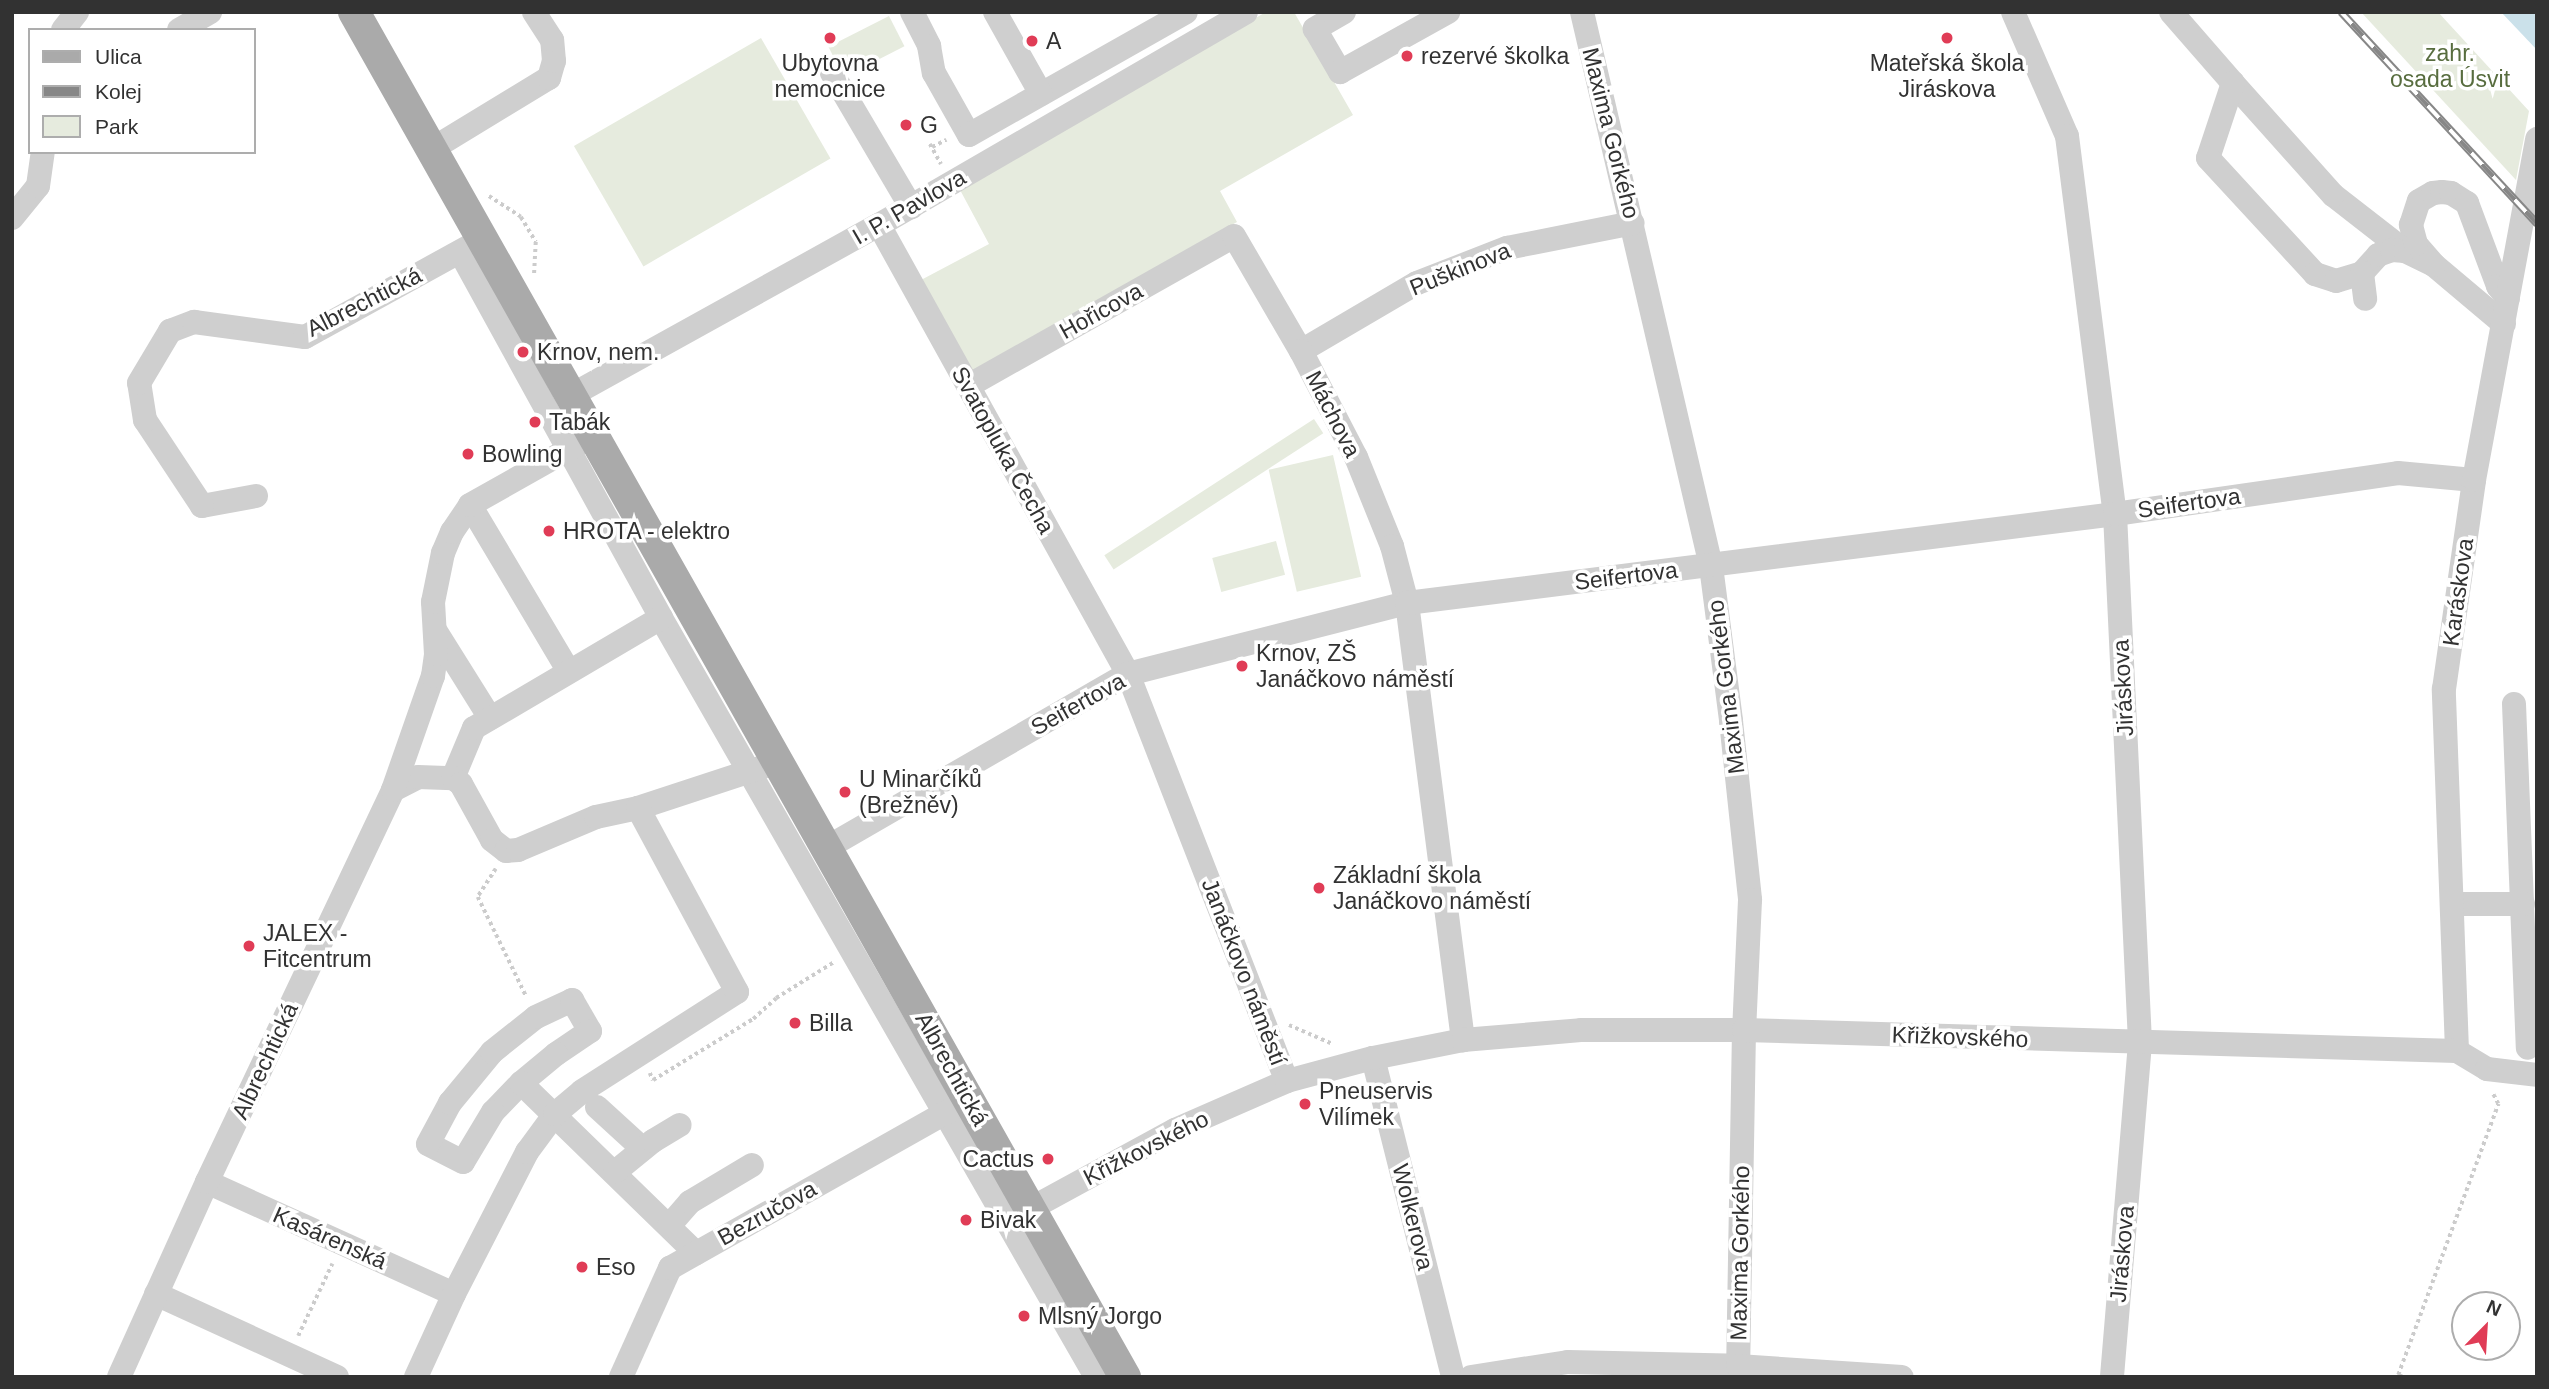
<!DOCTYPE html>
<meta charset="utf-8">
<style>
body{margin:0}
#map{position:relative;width:2549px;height:1389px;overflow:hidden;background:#fff;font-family:Arial,sans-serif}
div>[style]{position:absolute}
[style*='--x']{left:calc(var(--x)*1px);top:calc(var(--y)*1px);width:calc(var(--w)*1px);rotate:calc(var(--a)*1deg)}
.green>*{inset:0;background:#e6ebde;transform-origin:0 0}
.water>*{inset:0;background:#cbe1ea}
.path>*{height:3.5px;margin-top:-1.75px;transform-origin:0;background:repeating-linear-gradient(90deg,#ccc 0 3.5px,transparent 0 7px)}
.minor>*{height:24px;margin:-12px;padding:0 12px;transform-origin:12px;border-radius:12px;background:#cfcfcf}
.major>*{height:32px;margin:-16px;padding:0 16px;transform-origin:16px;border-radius:16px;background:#aaa}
.rail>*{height:8px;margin-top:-4px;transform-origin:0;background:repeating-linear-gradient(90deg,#fff 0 16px,#878787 0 32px);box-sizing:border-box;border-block:2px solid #878787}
.dots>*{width:19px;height:19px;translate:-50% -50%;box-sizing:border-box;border:4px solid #fff;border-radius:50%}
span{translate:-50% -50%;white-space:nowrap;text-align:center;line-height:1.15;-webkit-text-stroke:7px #fff;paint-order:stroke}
.poi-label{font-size:23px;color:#323232}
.left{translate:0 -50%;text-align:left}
.right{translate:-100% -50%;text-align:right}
.park-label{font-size:23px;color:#586d3f}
.street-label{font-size:23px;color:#323232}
.frame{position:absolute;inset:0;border:14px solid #323232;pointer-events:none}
.legend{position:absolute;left:28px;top:28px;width:228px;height:126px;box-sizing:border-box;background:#fff;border:2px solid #adadad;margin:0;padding:9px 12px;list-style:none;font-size:21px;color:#323232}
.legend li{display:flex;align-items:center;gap:14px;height:35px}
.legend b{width:35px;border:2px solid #adadad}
.north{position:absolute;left:2451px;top:1291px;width:70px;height:70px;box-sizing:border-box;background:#fff;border:2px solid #adadad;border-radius:50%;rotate:24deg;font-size:19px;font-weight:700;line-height:28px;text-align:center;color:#323232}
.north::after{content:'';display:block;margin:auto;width:24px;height:32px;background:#e03c56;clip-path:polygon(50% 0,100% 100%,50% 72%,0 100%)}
</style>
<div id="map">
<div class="green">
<i style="clip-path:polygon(1266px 12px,1294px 12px,1353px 115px,1220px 191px,1237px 222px,969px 373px,921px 280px,989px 244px,959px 188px)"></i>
<i style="clip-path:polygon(2361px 12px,2438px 12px,2529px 111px,2516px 180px)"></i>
<i style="left:889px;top:16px;width:34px;height:68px;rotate:63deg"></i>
<i style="left:761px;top:38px;width:139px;height:216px;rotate:60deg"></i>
<i style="left:1314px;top:419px;width:17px;height:250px;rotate:57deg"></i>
<i style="left:1333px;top:455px;width:125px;height:66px;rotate:77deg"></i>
<i style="left:1276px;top:541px;width:35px;height:66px;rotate:75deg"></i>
</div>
<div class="water">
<i style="clip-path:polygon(2501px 12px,2533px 12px,2537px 17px,2537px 50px)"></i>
</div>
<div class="path">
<i style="--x:930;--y:144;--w:23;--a:61"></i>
<i style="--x:932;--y:147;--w:16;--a:-27"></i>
<i style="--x:489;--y:196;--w:38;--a:33"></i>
<i style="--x:521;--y:217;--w:29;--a:59"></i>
<i style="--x:536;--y:242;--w:34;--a:93"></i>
<i style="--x:496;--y:869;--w:33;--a:123"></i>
<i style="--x:478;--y:897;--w:110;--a:64.1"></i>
<i style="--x:1289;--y:1025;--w:48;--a:23.4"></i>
<i style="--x:650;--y:1073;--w:8;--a:67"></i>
<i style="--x:653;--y:1080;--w:117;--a:-31.4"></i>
<i style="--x:753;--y:1019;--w:31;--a:-42"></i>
<i style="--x:776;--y:998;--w:68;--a:-31.8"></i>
<i style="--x:298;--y:1336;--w:80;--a:-64.7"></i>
<i style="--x:2402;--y:1377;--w:4;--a:-153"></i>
<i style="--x:2398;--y:1375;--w:289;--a:-69.7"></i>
<i style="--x:2498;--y:1104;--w:13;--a:-117"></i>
</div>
<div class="minor">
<i style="--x:912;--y:12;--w:38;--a:63"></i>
<i style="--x:929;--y:46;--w:27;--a:80"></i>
<i style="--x:934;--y:73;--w:71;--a:60.6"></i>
<i style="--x:969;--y:135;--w:249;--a:-29.5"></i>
<i style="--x:995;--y:12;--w:94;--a:60.7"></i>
<i style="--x:1344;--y:12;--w:34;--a:150"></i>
<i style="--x:1315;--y:29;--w:50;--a:59.8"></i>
<i style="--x:1340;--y:72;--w:124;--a:-29.1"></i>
<i style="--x:1582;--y:12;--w:569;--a:76.89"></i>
<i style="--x:1711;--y:566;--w:156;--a:82.6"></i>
<i style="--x:1731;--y:721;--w:180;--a:83.9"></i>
<i style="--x:1750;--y:900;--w:130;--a:92.6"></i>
<i style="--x:1744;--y:1030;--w:347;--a:91"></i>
<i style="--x:2013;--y:12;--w:135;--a:66.5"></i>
<i style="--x:2067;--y:136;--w:381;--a:82.8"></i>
<i style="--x:2115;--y:514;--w:530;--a:87.29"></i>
<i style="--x:2140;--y:1043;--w:335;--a:94.8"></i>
<i style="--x:2171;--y:12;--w:94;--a:48.9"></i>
<i style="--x:63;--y:30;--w:23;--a:-52"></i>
<i style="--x:179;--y:30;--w:36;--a:-30"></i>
<i style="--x:832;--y:73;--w:156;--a:59.5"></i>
<i style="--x:432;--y:149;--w:137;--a:-31.3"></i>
<i style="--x:549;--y:78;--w:18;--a:-74"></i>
<i style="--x:554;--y:61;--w:21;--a:-95"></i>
<i style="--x:552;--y:40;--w:33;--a:-123"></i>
<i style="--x:12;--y:218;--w:41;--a:-50.9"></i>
<i style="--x:38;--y:186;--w:34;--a:-82"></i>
<i style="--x:879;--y:225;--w:513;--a:60.99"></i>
<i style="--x:1128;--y:674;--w:437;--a:68.7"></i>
<i style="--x:2405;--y:251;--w:91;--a:-142.1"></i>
<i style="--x:2333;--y:195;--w:150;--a:-131.8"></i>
<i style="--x:2233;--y:83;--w:79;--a:108.4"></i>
<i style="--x:2208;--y:158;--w:158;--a:47.3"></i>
<i style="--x:2315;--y:274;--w:22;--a:18"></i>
<i style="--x:2336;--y:281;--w:27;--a:-17"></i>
<i style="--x:2362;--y:273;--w:24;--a:-48"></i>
<i style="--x:2378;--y:255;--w:15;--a:-20"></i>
<i style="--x:2392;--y:250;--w:13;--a:4"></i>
<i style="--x:2405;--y:251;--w:32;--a:26"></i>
<i style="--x:460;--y:252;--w:418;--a:61.2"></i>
<i style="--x:661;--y:618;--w:875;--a:60.18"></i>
<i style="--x:2362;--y:273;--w:26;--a:83"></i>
<i style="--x:2504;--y:324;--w:92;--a:-139.9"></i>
<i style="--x:2434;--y:265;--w:28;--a:-131"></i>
<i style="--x:2416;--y:244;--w:20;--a:-105"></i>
<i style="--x:2411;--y:225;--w:25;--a:-72"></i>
<i style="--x:2419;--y:201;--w:16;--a:-30"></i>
<i style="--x:2433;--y:193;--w:9;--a:-6"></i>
<i style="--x:2442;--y:192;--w:9;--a:6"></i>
<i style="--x:2451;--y:193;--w:19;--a:32"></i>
<i style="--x:2467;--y:203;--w:89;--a:69.5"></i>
<i style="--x:2498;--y:286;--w:16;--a:52"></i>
<i style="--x:1301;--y:351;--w:134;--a:-30.4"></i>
<i style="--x:1417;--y:283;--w:97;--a:-21.3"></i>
<i style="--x:1507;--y:248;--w:128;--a:-11.2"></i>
<i style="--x:968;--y:386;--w:305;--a:-29.4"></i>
<i style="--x:1234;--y:236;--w:133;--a:59.8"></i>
<i style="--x:1301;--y:351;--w:119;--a:62.6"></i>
<i style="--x:1356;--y:457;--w:96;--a:68"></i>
<i style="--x:1392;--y:546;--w:59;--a:75.3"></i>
<i style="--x:1407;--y:603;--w:441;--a:82.7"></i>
<i style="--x:570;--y:396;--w:353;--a:-29"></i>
<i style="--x:879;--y:225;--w:424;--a:-30.1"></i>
<i style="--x:256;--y:496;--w:55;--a:169.5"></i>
<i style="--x:202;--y:506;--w:103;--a:-123.5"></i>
<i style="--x:145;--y:420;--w:37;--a:-99"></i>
<i style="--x:139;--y:383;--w:61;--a:-59.2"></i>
<i style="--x:170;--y:331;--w:26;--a:-21"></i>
<i style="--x:194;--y:322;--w:112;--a:7.7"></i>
<i style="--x:305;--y:337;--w:191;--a:-28.9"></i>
<i style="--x:470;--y:505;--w:192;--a:59.3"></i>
<i style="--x:435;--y:630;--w:104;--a:58"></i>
<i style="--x:2514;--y:704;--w:344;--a:87.7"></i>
<i style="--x:453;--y:778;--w:54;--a:-67.2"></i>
<i style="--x:474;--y:728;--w:217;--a:-30.5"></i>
<i style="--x:393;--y:790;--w:28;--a:-27"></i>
<i style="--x:418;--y:777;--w:35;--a:2"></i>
<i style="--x:453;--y:778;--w:10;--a:37"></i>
<i style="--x:461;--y:784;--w:64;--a:61"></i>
<i style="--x:492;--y:840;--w:18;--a:38"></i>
<i style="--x:506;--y:851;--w:12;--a:-5"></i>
<i style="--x:518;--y:850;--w:85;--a:-22.9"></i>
<i style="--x:596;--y:817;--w:43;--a:-12.1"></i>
<i style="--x:638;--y:808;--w:135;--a:-18.2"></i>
<i style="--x:828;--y:847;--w:346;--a:-30"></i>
<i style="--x:1128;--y:674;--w:288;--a:-14.3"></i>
<i style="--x:1407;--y:603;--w:714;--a:-7.16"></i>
<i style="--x:2115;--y:514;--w:286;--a:-8.2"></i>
<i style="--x:2398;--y:473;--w:76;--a:5.3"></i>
<i style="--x:2452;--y:904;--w:71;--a:0"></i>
<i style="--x:2457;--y:1051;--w:362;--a:-92.1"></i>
<i style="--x:2444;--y:689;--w:211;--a:-81.8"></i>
<i style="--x:2474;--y:480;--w:347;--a:-79.5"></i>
<i style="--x:2457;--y:1051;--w:35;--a:31"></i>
<i style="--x:2487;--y:1069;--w:50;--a:6.8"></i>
<i style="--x:1373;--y:1058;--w:329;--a:75.9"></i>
<i style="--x:521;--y:1083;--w:40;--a:134"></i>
<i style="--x:493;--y:1112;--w:58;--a:121"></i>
<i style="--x:463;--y:1162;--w:39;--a:-153"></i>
<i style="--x:428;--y:1144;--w:47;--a:-61.8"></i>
<i style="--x:450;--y:1103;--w:66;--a:-50.5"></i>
<i style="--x:492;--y:1052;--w:56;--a:-38.5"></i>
<i style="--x:536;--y:1017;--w:40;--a:-25"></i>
<i style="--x:572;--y:1000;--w:36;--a:60"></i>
<i style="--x:590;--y:1031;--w:41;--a:145.9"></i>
<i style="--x:556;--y:1054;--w:45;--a:140.4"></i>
<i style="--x:521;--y:1083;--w:244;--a:44.2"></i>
<i style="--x:597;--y:1107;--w:62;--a:42.4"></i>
<i style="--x:615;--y:1172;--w:49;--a:-39.2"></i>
<i style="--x:653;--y:1141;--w:31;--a:-31"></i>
<i style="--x:207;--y:1182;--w:271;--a:24.4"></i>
<i style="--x:1008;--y:1221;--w:190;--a:-28.6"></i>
<i style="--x:1175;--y:1130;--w:122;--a:-23.6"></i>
<i style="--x:1287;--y:1081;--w:89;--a:-15"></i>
<i style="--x:1373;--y:1058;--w:92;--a:-11.3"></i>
<i style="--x:1463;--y:1040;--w:118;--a:-4.8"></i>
<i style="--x:1581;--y:1030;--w:163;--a:0"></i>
<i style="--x:1744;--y:1030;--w:713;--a:1.69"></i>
<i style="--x:669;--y:1226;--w:32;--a:-49"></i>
<i style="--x:690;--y:1202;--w:72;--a:-30.8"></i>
<i style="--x:156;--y:1294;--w:199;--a:24.6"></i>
<i style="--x:119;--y:1377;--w:214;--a:-65.7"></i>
<i style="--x:207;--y:1182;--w:434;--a:-64.6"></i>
<i style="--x:393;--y:790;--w:121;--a:-70.7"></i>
<i style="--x:433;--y:676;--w:22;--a:-82"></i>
<i style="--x:436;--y:654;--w:52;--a:-93.3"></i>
<i style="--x:433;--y:602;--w:50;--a:-78.5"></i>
<i style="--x:443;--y:553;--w:23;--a:-67"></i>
<i style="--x:452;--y:532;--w:32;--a:-56"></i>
<i style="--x:470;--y:505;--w:126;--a:-29.4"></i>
<i style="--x:416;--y:1377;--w:91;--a:-65.4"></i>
<i style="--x:454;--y:1294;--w:160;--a:-62.8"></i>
<i style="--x:527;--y:1152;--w:47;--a:-53.6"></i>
<i style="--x:555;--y:1114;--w:35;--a:-40"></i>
<i style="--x:582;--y:1091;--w:184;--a:-32.6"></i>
<i style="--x:737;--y:992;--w:209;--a:-118.3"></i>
<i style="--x:621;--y:1377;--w:120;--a:-65.8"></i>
<i style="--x:670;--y:1268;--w:332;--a:-29.4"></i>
<i style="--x:1471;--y:1377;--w:98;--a:-8.8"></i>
<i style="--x:1568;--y:1362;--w:170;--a:1.3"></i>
<i style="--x:1738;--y:1366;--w:164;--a:3.8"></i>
</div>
<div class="major">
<i style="--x:354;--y:12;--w:1568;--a:60.54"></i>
</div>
<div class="rail">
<i style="--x:2341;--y:12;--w:289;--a:47.2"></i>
</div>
<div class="dots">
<i style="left:830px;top:38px;background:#e03c56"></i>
<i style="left:1947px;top:38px;background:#e03c56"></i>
<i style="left:1032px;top:41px;background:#e03c56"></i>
<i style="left:1407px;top:56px;background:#e03c56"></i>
<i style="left:906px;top:125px;background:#e03c56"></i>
<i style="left:523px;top:352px;background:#e03c56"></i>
<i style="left:535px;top:422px;background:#e03c56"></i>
<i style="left:468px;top:454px;background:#e03c56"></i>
<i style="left:549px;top:531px;background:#e03c56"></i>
<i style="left:1242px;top:666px;background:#e03c56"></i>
<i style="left:845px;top:792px;background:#e03c56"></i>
<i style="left:1319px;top:888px;background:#e03c56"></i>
<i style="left:249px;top:946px;background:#e03c56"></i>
<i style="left:795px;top:1023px;background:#e03c56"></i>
<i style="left:1305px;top:1104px;background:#e03c56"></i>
<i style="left:1048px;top:1159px;background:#e03c56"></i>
<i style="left:966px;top:1220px;background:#e03c56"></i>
<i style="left:582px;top:1267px;background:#e03c56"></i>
<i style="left:1024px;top:1316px;background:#e03c56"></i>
</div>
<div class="poi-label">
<span class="left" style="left:1046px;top:41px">A</span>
<span class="left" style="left:1421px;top:56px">rezervé školka</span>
<span style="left:830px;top:76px">Ubytovna<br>nemocnice</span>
<span style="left:1947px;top:76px">Mateřská škola<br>Jiráskova</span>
<span class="left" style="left:920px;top:125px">G</span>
<span class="left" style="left:537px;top:352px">Krnov, nem.</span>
<span class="left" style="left:549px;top:422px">Tabák</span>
<span class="left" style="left:482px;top:454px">Bowling</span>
<span class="left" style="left:563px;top:531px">HROTA - elektro</span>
<span class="left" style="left:1256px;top:666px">Krnov, ZŠ<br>Janáčkovo náměstí</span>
<span class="left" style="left:859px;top:792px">U Minarčíků<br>(Brežněv)</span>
<span class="left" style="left:1333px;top:888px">Základní škola<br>Janáčkovo náměstí</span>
<span class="left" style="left:263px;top:946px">JALEX -<br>Fitcentrum</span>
<span class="left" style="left:809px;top:1023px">Billa</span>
<span class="left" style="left:1319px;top:1104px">Pneuservis<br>Vilímek</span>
<span class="right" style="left:1034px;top:1159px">Cactus</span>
<span class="left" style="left:980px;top:1220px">Bivak</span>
<span class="left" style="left:596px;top:1267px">Eso</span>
<span class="left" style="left:1038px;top:1316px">Mlsný Jorgo</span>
</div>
<div class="park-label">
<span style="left:2450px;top:66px">zahr.<br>osada Úsvit</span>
</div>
<div class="street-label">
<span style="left:1611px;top:133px;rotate:76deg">Maxima Gorkého</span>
<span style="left:909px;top:207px;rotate:-30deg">I. P. Pavlova</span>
<span style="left:1460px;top:269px;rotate:-22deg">Puškinova</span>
<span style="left:364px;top:302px;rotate:-27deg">Albrechtická</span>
<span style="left:1101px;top:311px;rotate:-29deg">Hořicova</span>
<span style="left:1333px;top:414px;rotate:63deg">Máchova</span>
<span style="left:1003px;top:450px;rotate:61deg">Svatopluka Čecha</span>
<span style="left:2189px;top:503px;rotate:-8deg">Seifertova</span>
<span style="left:1626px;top:576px;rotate:-7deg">Seifertova</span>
<span style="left:2458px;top:592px;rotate:-82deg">Karáskova</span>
<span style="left:1726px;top:687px;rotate:-97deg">Maxima Gorkého</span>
<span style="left:2123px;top:688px;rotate:-93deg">Jiráskova</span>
<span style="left:1078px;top:704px;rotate:-29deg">Seifertova</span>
<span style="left:1244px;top:972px;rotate:69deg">Janáčkovo náměstí</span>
<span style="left:1960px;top:1037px;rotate:2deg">Křižkovského</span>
<span style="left:265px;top:1061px;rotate:-65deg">Albrechtická</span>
<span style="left:952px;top:1069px;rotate:61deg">Albrechtická</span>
<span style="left:1146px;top:1148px;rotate:-27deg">Křižkovského</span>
<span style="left:767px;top:1213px;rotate:-29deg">Bezručova</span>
<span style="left:1413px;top:1217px;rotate:76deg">Wolkerova</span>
<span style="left:330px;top:1238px;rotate:24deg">Kasárenská</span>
<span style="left:1740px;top:1253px;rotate:-89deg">Maxima Gorkého</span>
<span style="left:2122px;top:1254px;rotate:-85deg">Jiráskova</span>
</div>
<div class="frame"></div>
<ul class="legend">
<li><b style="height:9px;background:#aaa"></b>Ulica</li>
<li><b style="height:9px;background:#878787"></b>Kolej</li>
<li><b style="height:19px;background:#e6ebde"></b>Park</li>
</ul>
<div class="north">N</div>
</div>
